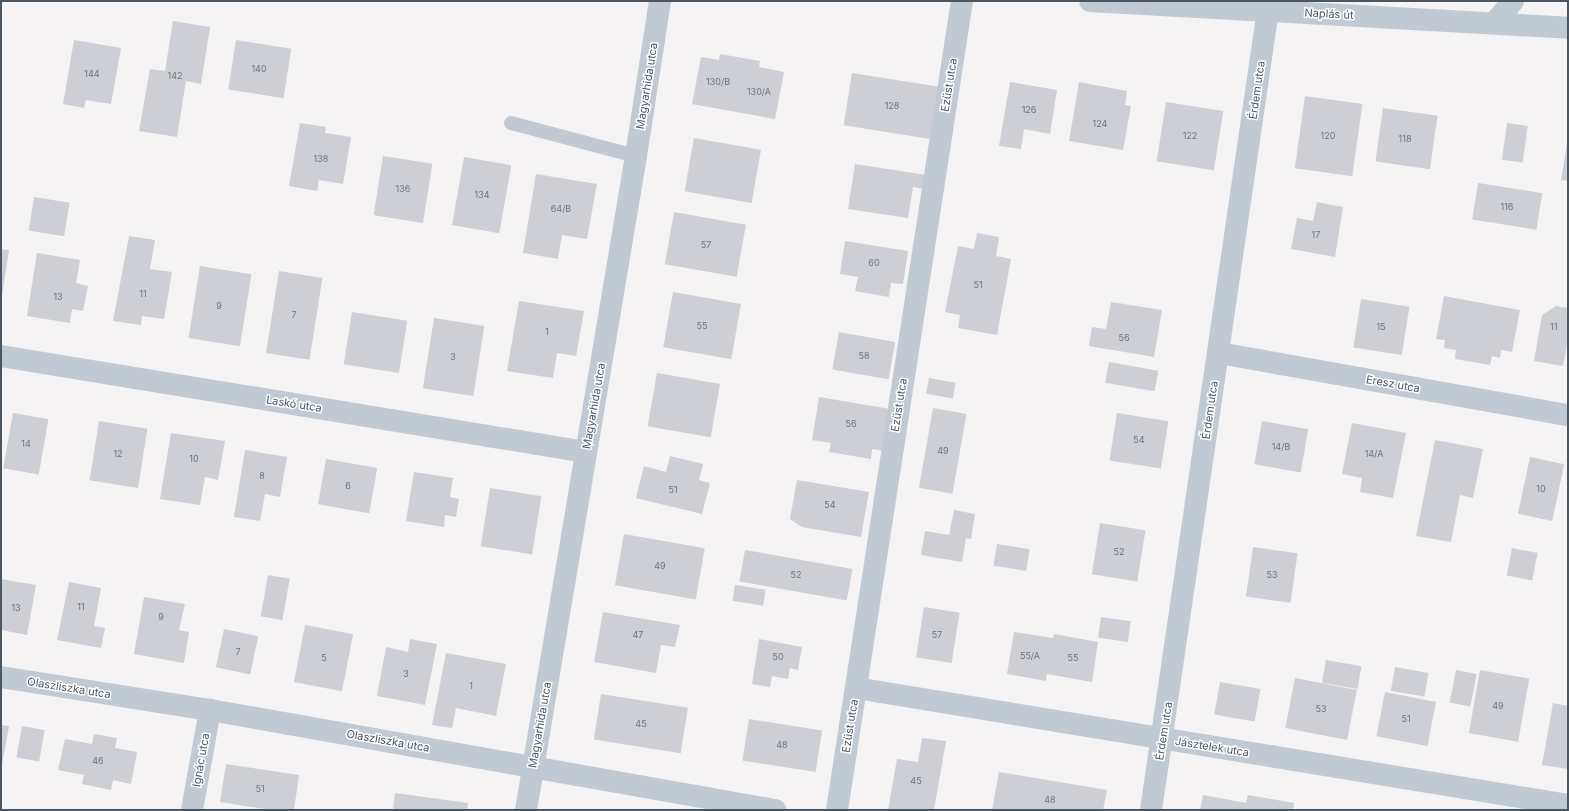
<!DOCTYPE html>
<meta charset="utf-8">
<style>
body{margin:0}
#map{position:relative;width:1569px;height:811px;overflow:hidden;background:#f5f3f3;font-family:Inter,sans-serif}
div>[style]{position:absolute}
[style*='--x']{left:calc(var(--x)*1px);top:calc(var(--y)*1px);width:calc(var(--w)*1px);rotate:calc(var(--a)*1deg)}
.building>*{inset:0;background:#cdcfd5;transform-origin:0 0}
.service>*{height:14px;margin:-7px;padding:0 7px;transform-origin:7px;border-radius:7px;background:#c1cad2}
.minor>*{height:22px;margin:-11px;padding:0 11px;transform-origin:11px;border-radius:11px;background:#c1cad2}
.tertiary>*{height:22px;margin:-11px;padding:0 11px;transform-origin:11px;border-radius:11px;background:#c1cad2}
span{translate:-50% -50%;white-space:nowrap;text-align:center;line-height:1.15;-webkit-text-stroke:3px #fff;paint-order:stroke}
.number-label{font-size:9px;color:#6b747e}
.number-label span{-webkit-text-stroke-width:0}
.street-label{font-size:11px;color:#4a5661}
.frame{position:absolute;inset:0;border:2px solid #4a5661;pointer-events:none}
</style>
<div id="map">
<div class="building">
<i style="clip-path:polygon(173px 21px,210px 27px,201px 84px,186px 81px,177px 137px,139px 131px,150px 69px,165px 71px)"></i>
<i style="clip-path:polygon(74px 40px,121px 48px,111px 104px,86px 100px,84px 108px,63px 104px)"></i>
<i style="left:236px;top:40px;width:56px;height:50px;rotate:9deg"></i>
<i style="clip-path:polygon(720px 54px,760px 61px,759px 67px,784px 72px,775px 119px,692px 104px,701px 57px,719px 60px)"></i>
<i style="left:852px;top:73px;width:88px;height:53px;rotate:9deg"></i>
<i style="clip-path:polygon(1010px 82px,1057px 90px,1050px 134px,1024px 129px,1021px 149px,999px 146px)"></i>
<i style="clip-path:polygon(1079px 82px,1127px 91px,1125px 105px,1131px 106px,1123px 150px,1069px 141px)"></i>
<i style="left:1305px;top:96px;width:58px;height:73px;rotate:8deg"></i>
<i style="left:1166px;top:102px;width:58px;height:60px;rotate:9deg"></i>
<i style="left:1383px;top:108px;width:55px;height:54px;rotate:8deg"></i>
<i style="clip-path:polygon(300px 123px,326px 127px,325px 133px,351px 137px,343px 184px,319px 180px,317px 191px,289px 186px)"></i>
<i style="left:1507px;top:123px;width:21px;height:37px;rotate:8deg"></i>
<i style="left:694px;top:138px;width:68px;height:54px;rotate:10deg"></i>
<i style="clip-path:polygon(1567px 144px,1568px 144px,1568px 181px,1561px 180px)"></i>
<i style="left:383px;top:156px;width:50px;height:60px;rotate:9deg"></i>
<i style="left:464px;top:157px;width:48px;height:69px;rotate:10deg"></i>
<i style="clip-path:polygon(855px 164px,926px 175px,923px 189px,913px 187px,908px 218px,848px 209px)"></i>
<i style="clip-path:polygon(536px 174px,597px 184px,587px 239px,562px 235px,558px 259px,523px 253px)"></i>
<i style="left:1478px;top:183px;width:65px;height:37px;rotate:9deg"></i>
<i style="left:34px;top:197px;width:36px;height:34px;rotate:9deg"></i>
<i style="clip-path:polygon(1317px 202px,1343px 207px,1335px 257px,1291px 249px,1297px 218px,1313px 221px)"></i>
<i style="left:674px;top:212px;width:73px;height:53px;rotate:10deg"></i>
<i style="clip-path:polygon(977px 233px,999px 237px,996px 256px,1011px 259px,997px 335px,958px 328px,960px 315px,945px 312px,958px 246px,974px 249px)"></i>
<i style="clip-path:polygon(129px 236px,155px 240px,150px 269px,172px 272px,164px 319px,142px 316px,141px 325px,113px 321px)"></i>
<i style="clip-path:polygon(845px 241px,908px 251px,903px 284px,891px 283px,889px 297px,855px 291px,858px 277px,840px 274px)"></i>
<i style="clip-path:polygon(1px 249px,9px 250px,2px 295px,1px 294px)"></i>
<i style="clip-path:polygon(37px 253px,80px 260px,76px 283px,88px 286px,83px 311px,72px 309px,70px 323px,27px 316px)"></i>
<i style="left:200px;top:266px;width:52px;height:73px;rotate:9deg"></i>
<i style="left:279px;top:271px;width:44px;height:83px;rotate:9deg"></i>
<i style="left:673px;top:292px;width:69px;height:56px;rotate:10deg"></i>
<i style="clip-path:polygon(1444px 296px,1520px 310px,1512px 352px,1501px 350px,1500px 358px,1492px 356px,1490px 365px,1455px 359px,1456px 350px,1444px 348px,1445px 340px,1436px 339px)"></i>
<i style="left:1361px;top:299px;width:49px;height:49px;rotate:9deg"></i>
<i style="clip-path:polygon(519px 301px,584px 311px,576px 356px,557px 353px,553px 378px,507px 371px)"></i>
<i style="clip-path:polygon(1111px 302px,1162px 310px,1154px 357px,1089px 346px,1092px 327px,1106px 329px)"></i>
<i style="clip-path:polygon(1556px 306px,1568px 308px,1568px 339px,1563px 366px,1534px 361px,1542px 315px)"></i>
<i style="left:352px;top:312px;width:56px;height:53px;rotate:9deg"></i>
<i style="left:434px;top:318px;width:51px;height:71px;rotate:9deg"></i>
<i style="left:839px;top:332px;width:57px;height:38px;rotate:10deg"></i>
<i style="left:1109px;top:362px;width:50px;height:21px;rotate:10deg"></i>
<i style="left:657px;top:373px;width:64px;height:54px;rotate:10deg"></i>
<i style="left:929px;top:378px;width:27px;height:16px;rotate:10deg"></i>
<i style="clip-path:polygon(819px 397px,890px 409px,883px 451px,872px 449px,871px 459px,829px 452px,831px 443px,812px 440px)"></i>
<i style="left:933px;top:408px;width:34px;height:81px;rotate:10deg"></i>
<i style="left:13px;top:413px;width:36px;height:56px;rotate:10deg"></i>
<i style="left:1117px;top:413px;width:52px;height:48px;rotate:9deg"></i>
<i style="left:99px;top:421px;width:49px;height:60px;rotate:9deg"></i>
<i style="left:1262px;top:421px;width:47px;height:44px;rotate:10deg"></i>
<i style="clip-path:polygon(1352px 423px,1406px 433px,1393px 498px,1360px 492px,1362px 478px,1342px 474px)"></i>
<i style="clip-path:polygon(171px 433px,225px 441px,218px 480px,205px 477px,200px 505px,160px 499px)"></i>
<i style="clip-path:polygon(1435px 440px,1483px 449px,1473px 498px,1460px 495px,1451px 542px,1416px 536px)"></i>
<i style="clip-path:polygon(245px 450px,287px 457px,280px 497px,265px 494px,260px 521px,234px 517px)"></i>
<i style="clip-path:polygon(670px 456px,703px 464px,699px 480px,710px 483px,702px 514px,636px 498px,644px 466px,666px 472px)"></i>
<i style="left:1530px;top:457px;width:35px;height:58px;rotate:12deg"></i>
<i style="left:326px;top:459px;width:52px;height:46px;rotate:10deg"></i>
<i style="clip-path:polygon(414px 472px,453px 478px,450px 497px,459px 499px,456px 517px,445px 515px,444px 527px,406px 521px)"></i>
<i style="clip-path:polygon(797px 480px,869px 492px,861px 537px,802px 527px,790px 519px)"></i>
<i style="left:490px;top:488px;width:52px;height:59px;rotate:9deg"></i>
<i style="clip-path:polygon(954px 510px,975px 514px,971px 539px,966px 538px,962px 562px,921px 555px,925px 531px,949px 535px)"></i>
<i style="left:1100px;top:523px;width:46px;height:52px;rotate:9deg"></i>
<i style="left:624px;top:534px;width:82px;height:52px;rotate:10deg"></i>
<i style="left:997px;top:544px;width:33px;height:22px;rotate:9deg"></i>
<i style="left:1253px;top:547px;width:45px;height:50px;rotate:8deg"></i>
<i style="left:1512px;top:548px;width:26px;height:28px;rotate:11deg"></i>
<i style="left:745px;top:550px;width:109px;height:32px;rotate:10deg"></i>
<i style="left:268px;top:575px;width:22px;height:42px;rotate:10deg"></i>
<i style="clip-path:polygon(1px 579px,36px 585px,27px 635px,1px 630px)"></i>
<i style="clip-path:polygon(69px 582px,101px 588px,94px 626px,105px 628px,101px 648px,57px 640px)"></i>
<i style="left:735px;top:585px;width:31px;height:16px;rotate:9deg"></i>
<i style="clip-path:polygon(144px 597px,185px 604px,179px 630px,189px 632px,184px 663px,134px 654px)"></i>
<i style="left:924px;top:607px;width:36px;height:51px;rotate:9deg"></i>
<i style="clip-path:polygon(603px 612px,680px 625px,675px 647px,661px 645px,656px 673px,594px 662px)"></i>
<i style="left:1101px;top:617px;width:30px;height:21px;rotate:8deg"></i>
<i style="left:305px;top:625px;width:49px;height:58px;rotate:11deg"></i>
<i style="left:224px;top:629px;width:35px;height:39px;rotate:12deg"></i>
<i style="clip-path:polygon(1014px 632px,1053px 638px,1054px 634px,1098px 642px,1092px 682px,1047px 674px,1046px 681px,1007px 674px)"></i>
<i style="clip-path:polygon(410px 639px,437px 644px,425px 705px,377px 696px,386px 647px,408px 652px)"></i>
<i style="clip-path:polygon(759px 639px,802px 647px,798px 670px,790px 668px,788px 679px,772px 676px,770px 687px,752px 684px)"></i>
<i style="clip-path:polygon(446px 653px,506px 664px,496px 716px,456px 708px,452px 728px,432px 725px)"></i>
<i style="left:1326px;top:660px;width:36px;height:23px;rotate:10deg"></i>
<i style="left:1395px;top:667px;width:34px;height:24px;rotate:10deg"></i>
<i style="left:1456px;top:670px;width:21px;height:33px;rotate:11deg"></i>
<i style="left:1480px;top:670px;width:50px;height:64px;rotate:10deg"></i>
<i style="left:1295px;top:678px;width:63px;height:51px;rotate:11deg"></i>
<i style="left:1220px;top:682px;width:41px;height:33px;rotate:10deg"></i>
<i style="left:1385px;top:692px;width:52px;height:45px;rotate:11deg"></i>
<i style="left:601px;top:694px;width:88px;height:46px;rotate:9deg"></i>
<i style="clip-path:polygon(1553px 703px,1568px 706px,1568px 769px,1542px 765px)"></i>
<i style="left:749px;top:719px;width:74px;height:42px;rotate:9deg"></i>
<i style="clip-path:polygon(1px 725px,9px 726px,2px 765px,1px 765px)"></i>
<i style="left:22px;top:726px;width:23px;height:32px;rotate:10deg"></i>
<i style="clip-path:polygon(94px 734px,117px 738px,115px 748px,137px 752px,131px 784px,113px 780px,111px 790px,82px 784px,84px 775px,58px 770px,65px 739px,92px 744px)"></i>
<i style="clip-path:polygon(922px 738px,946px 741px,934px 810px,888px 810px,897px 759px,918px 762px)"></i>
<i style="clip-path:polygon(226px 764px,299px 775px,294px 810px,271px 810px,220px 802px)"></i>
<i style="clip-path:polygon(999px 772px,1107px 790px,1103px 810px,992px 810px)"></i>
<i style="clip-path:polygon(395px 793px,468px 803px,467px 810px,393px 810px)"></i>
<i style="clip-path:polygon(1203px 795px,1246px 803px,1248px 795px,1294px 803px,1293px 810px,1200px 810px)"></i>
</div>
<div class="service">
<i style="--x:511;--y:123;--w:129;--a:14.8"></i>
</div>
<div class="minor">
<i style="--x:1494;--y:23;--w:29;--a:-49"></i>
<i style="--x:1219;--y:353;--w:354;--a:10.1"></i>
<i style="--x:1;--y:356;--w:593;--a:9.32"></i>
<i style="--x:1;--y:677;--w:212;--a:9"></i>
<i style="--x:210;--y:710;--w:574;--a:10.04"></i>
<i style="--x:856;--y:688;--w:722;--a:9.33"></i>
<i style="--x:192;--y:810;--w:102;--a:-79.8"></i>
<i style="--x:526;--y:810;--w:663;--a:-80.45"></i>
<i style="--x:636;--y:156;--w:157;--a:-81.2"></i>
<i style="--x:837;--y:810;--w:819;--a:-81.22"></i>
<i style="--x:1151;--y:810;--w:809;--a:-81.68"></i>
</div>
<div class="tertiary">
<i style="--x:1090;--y:1;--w:479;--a:3.2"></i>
</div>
<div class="number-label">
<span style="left:259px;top:69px">140</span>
<span style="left:92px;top:74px">144</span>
<span style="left:175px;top:76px">142</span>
<span style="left:718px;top:82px">130/B</span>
<span style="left:759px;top:92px">130/A</span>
<span style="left:892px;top:106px">128</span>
<span style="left:1029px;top:110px">126</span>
<span style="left:1100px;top:124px">124</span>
<span style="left:1190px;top:136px">122</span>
<span style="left:1328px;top:136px">120</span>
<span style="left:1405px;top:139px">118</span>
<span style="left:321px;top:159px">138</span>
<span style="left:403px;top:189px">136</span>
<span style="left:482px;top:195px">134</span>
<span style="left:1507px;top:207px">116</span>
<span style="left:561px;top:209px">64/B</span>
<span style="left:1316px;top:235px">17</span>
<span style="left:706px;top:245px">57</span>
<span style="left:874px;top:263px">60</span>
<span style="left:978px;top:285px">51</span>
<span style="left:143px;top:294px">11</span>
<span style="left:58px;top:297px">13</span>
<span style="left:219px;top:306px">9</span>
<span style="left:294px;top:315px">7</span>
<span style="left:702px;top:326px">55</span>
<span style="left:1381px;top:327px">15</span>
<span style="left:1554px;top:327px">11</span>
<span style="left:547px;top:332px">1</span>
<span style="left:1124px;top:338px">56</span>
<span style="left:864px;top:356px">58</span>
<span style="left:453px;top:357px">3</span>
<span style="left:851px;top:424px">56</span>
<span style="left:1139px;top:440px">54</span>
<span style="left:26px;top:444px">14</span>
<span style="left:1281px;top:447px">14/B</span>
<span style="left:943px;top:451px">49</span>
<span style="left:118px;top:454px">12</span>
<span style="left:1374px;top:454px">14/A</span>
<span style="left:194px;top:459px">10</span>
<span style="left:262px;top:476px">8</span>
<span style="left:348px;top:486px">6</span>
<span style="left:1541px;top:489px">10</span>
<span style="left:673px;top:490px">51</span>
<span style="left:830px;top:505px">54</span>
<span style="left:1119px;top:552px">52</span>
<span style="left:660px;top:566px">49</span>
<span style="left:796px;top:575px">52</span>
<span style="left:1272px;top:575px">53</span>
<span style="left:81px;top:607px">11</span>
<span style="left:16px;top:608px">13</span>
<span style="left:161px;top:617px">9</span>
<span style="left:638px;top:635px">47</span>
<span style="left:937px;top:635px">57</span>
<span style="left:238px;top:652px">7</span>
<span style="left:1030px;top:656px">55/A</span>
<span style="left:778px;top:657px">50</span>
<span style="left:324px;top:658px">5</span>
<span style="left:1073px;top:658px">55</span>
<span style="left:406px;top:674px">3</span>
<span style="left:471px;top:686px">1</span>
<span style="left:1498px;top:706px">49</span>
<span style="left:1321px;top:709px">53</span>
<span style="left:1406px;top:719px">51</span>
<span style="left:641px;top:724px">45</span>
<span style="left:782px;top:745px">48</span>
<span style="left:98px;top:761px">46</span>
<span style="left:916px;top:781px">45</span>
<span style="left:260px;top:789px">51</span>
<span style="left:1050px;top:800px">48</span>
</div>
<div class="street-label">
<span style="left:1329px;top:14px;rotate:3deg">Naplás út</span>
<span style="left:949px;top:85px;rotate:-81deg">Ezüst utca</span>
<span style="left:647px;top:86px;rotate:-81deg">Magyarhida utca</span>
<span style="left:1257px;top:90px;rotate:-82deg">Érdem utca</span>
<span style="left:1393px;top:384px;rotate:10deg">Eresz utca</span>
<span style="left:294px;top:404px;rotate:9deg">Laskó utca</span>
<span style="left:899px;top:405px;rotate:-81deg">Ezüst utca</span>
<span style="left:594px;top:406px;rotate:-80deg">Magyarhida utca</span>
<span style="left:1210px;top:410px;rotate:-82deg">Érdem utca</span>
<span style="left:69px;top:688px;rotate:9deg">Olaszliszka utca</span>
<span style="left:540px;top:725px;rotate:-80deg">Magyarhida utca</span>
<span style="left:850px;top:726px;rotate:-81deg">Ezüst utca</span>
<span style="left:1164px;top:731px;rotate:-81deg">Érdem utca</span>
<span style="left:388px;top:741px;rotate:10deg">Olaszliszka utca</span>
<span style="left:1212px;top:747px;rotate:9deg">Jásztelek utca</span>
<span style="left:201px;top:760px;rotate:-80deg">Ignác utca</span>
</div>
<div class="frame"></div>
</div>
